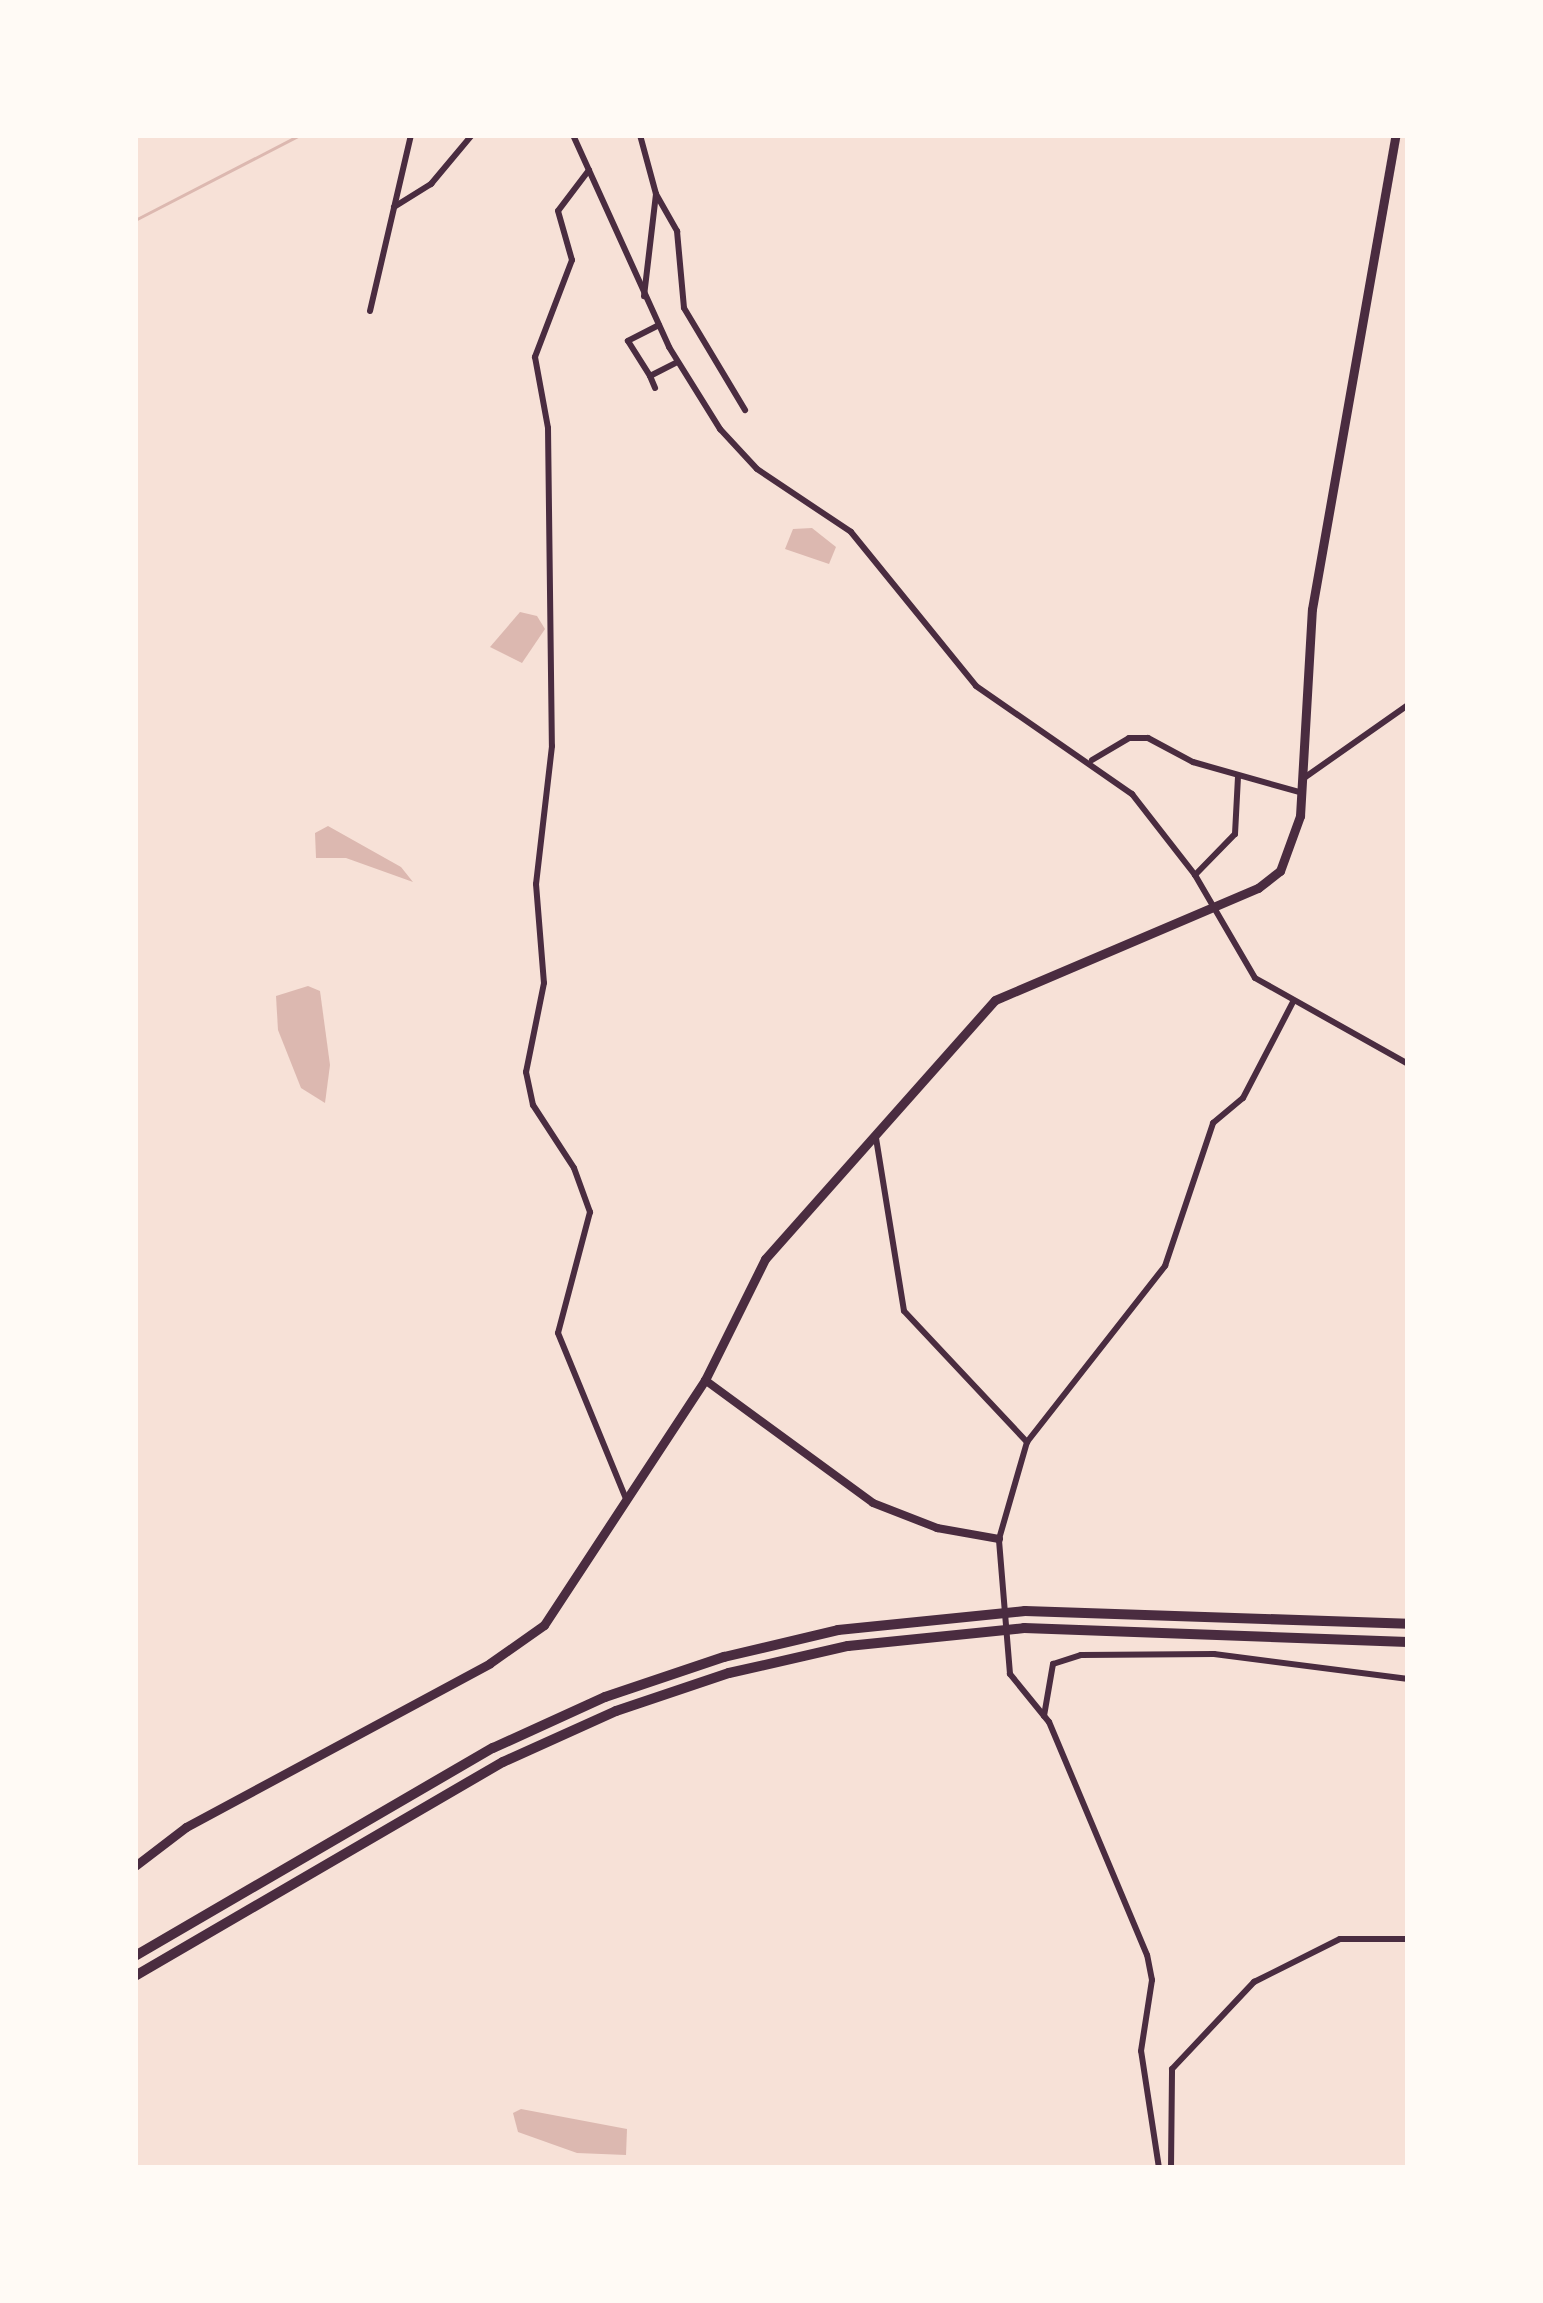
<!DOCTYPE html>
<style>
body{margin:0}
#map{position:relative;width:1543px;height:2303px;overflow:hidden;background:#f7e1d7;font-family:"Varela Round",sans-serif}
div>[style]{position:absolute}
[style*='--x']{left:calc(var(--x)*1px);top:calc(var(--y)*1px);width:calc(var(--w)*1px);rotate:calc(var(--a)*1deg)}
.water>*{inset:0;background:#dcb8b0}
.stream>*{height:3px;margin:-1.5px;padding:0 1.5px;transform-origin:1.5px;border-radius:1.5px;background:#dcb8b0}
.minor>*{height:6px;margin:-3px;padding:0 3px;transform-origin:3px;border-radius:3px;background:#4a2c40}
.tertiary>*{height:8px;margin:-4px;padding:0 4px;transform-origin:4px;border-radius:4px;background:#4a2c40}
.primary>*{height:9px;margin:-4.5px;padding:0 4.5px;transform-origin:4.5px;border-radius:4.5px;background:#4a2c40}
.motorway>*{height:10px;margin:-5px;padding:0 5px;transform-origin:5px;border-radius:5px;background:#4a2c40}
span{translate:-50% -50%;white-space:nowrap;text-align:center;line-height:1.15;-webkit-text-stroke:12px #fffaf5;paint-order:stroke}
.frame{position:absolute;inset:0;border:138px solid #fffaf5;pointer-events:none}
</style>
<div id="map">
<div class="water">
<i style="clip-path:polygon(812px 528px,836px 547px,829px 564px,785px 549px,793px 529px)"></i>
<i style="clip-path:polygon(520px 612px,537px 616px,545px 629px,522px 663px,490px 647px)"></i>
<i style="clip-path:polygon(328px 826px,401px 867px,413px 882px,346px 858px,316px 858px,315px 833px)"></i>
<i style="clip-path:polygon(308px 986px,320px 991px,330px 1065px,325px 1103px,301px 1088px,278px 1030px,276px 996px)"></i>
<i style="clip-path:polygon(521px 2109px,627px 2129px,626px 2155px,577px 2153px,518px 2132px,513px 2113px)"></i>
</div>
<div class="stream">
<i style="--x:135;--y:220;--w:186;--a:-27.3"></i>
</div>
<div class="minor">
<i style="--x:573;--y:135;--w:233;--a:65.6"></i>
<i style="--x:669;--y:347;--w:97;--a:58.1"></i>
<i style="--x:720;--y:429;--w:54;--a:47.2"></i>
<i style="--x:757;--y:469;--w:113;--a:33.8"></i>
<i style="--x:851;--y:532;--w:198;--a:50.9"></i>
<i style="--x:976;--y:686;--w:190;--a:34.7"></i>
<i style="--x:1132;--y:794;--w:103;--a:52.1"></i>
<i style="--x:1195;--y:875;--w:119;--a:59.8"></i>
<i style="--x:1255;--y:978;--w:176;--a:29.3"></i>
<i style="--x:640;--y:135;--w:61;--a:74.8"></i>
<i style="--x:656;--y:194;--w:103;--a:96.7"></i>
<i style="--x:589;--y:170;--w:51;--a:127.1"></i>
<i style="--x:558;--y:211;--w:51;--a:74.1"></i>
<i style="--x:572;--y:260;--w:104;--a:110.9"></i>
<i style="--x:535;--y:357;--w:72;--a:79.6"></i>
<i style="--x:548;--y:428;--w:318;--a:89.3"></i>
<i style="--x:552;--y:746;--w:139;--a:96.6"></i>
<i style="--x:536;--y:884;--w:99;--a:85.4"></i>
<i style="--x:544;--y:983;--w:91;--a:101.4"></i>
<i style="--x:526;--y:1072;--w:34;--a:78"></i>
<i style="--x:533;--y:1105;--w:75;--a:56.9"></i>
<i style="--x:574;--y:1168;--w:47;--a:70"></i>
<i style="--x:590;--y:1212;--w:125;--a:104.8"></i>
<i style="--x:558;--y:1333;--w:182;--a:67.7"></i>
<i style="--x:656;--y:194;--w:43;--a:60.4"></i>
<i style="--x:677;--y:231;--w:77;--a:84.8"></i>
<i style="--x:684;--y:308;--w:119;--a:59.1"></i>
<i style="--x:394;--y:207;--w:44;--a:-31.9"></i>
<i style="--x:431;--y:184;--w:64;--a:-50.1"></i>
<i style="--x:370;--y:311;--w:181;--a:-76.9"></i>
<i style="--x:659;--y:325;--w:35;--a:153"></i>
<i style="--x:628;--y:341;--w:41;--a:57.8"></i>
<i style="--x:650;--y:376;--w:30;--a:-27"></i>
<i style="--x:650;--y:376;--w:13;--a:67"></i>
<i style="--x:1092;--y:760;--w:43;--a:-30.7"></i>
<i style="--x:1129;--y:738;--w:19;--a:0"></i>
<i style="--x:1148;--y:738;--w:51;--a:28.1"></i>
<i style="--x:1193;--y:762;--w:110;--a:15.8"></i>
<i style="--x:1304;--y:778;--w:127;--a:-35.1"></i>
<i style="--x:1195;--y:875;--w:57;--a:-45.7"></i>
<i style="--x:1235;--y:834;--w:57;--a:-87"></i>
<i style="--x:876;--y:1138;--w:175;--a:80.8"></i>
<i style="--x:904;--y:1311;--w:180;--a:46.8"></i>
<i style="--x:1044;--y:1716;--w:53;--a:-80.2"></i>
<i style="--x:1053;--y:1664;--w:29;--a:-18"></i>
<i style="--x:1081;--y:1655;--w:133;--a:-0.4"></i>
<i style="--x:1214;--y:1654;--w:196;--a:7.3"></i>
<i style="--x:1159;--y:2168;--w:118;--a:-98.7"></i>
<i style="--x:1141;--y:2051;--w:72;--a:-81.2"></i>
<i style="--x:1152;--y:1980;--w:25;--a:-101"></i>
<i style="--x:1147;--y:1955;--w:253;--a:-112.8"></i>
<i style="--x:1049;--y:1722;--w:62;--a:-129.1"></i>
<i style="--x:1010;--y:1674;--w:135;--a:-94.7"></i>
<i style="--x:999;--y:1539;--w:101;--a:-73.9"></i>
<i style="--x:1027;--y:1442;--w:224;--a:-51.9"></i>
<i style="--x:1165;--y:1266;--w:151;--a:-71.4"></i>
<i style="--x:1213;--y:1123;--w:39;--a:-40"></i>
<i style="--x:1243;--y:1098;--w:108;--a:-62.5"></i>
<i style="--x:1171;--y:2168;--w:99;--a:-89.4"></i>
<i style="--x:1172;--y:2069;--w:120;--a:-46.7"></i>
<i style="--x:1254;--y:1982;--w:96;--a:-26.6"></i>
<i style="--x:1340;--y:1939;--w:68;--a:0"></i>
</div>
<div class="tertiary">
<i style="--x:705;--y:1380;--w:208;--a:36.2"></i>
<i style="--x:873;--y:1503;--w:69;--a:21.3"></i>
<i style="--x:937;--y:1528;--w:63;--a:10.1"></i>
</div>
<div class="primary">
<i style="--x:135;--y:1866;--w:64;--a:-37.4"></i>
<i style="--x:186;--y:1827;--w:345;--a:-28.3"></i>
<i style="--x:490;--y:1663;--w:66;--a:-35.1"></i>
<i style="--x:544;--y:1625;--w:293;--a:-56.7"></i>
<i style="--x:705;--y:1380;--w:135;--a:-63.6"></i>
<i style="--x:765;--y:1259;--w:346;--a:-48.4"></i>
<i style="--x:995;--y:1000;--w:286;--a:-23.1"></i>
<i style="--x:1258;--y:888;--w:28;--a:-38"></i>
<i style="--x:1280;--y:871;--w:59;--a:-70"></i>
<i style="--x:1300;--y:816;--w:207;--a:-86.7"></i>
<i style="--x:1312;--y:609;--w:481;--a:-80"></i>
</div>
<div class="motorway">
<i style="--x:135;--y:1956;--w:414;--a:-30.2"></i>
<i style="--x:493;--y:1748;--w:123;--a:-24.5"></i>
<i style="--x:605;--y:1697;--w:126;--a:-18.6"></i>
<i style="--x:724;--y:1657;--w:117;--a:-13.3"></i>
<i style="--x:838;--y:1630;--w:188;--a:-5.8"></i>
<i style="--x:1025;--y:1611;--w:383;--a:1.9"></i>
<i style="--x:135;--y:1976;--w:426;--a:-30.2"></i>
<i style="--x:503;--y:1762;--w:124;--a:-24.3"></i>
<i style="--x:616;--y:1711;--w:119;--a:-18.6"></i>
<i style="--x:729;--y:1673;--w:122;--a:-12.8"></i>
<i style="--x:848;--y:1646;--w:177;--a:-5.8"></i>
<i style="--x:1024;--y:1628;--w:384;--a:2.1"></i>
</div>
<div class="frame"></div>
</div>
